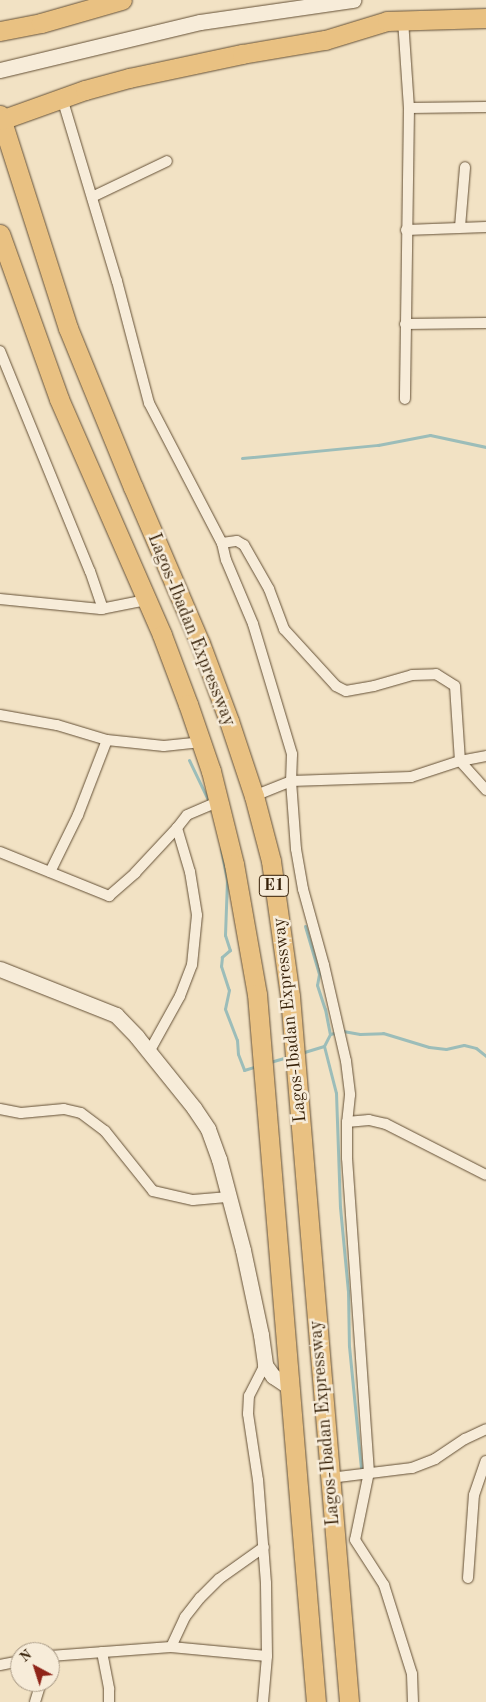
<!DOCTYPE html>
<style>
body{margin:0}
#map{position:relative;width:486px;height:1702px;overflow:hidden;background:#f2e2c4;font-family:"Old Standard TT",serif}
div>[style]{position:absolute}
[style*='--x']{left:calc(var(--x)*1px);top:calc(var(--y)*1px);width:calc(var(--w)*1px);rotate:calc(var(--a)*1deg)}
.stream>*{height:3px;margin:-1.5px;padding:0 1.5px;transform-origin:1.5px;border-radius:1.5px;background:#9cbdb9}
.roads{filter:drop-shadow(0 0 1px #645036) drop-shadow(0 0 1px #645036)}
.street>*{height:10px;margin:-5px;padding:0 5px;transform-origin:5px;border-radius:5px;background:#f7ecd9}
.secondary>*{height:15px;margin:-7.5px;padding:0 7.5px;transform-origin:7.5px;border-radius:7.5px;background:#f7ecd9}
.highway>*{height:19px;margin:-9.5px;padding:0 9.5px;transform-origin:9.5px;border-radius:9.5px;background:#e9c182}
span{translate:-50% -50%;white-space:nowrap;text-align:center;line-height:1.15;-webkit-text-stroke:5px #f7ecd9;paint-order:stroke}
.shield-label span{padding:1px 4px;background:#f7ecd9;border:1px solid;border-radius:4px;-webkit-text-stroke-width:0}
.shield-label{font-size:16px;color:#351f06;font-weight:700}
.street-label{font-size:18px;color:#351f06}
.north{position:absolute;left:10px;top:1642px;width:50px;height:50px;box-sizing:border-box;background:#f7ecd9;border:1px solid #a99a85;border-radius:50%;rotate:320deg;font-size:14px;font-weight:700;line-height:20px;text-align:center;color:#351f06}
.north::after{content:'';display:block;margin:auto;width:18px;height:22px;background:#8f2418;clip-path:polygon(50% 0,100% 100%,50% 72%,0 100%)}
</style>
<div id="map">
<div class="stream">
<i style="--x:242;--y:458;--w:137;--a:-5.5"></i>
<i style="--x:378;--y:445;--w:53;--a:-10.9"></i>
<i style="--x:430;--y:435;--w:57;--a:12.1"></i>
<i style="--x:189;--y:760;--w:47;--a:64.5"></i>
<i style="--x:221;--y:849;--w:32;--a:79"></i>
<i style="--x:227;--y:880;--w:55;--a:92.1"></i>
<i style="--x:225;--y:935;--w:16;--a:72"></i>
<i style="--x:230;--y:950;--w:11;--a:139"></i>
<i style="--x:222;--y:957;--w:9;--a:96"></i>
<i style="--x:221;--y:966;--w:25;--a:72"></i>
<i style="--x:229;--y:990;--w:19;--a:102"></i>
<i style="--x:225;--y:1009;--w:33;--a:69"></i>
<i style="--x:237;--y:1040;--w:14;--a:86"></i>
<i style="--x:238;--y:1054;--w:17;--a:69"></i>
<i style="--x:244;--y:1070;--w:14;--a:-17"></i>
<i style="--x:305;--y:926;--w:50;--a:73.7"></i>
<i style="--x:319;--y:974;--w:11;--a:100"></i>
<i style="--x:317;--y:985;--w:25;--a:72"></i>
<i style="--x:325;--y:1009;--w:25;--a:79"></i>
<i style="--x:324;--y:1046;--w:49;--a:75.7"></i>
<i style="--x:336;--y:1093;--w:114;--a:88"></i>
<i style="--x:340;--y:1207;--w:84;--a:84.6"></i>
<i style="--x:348;--y:1291;--w:55;--a:89"></i>
<i style="--x:349;--y:1346;--w:123;--a:84.4"></i>
<i style="--x:301;--y:1053;--w:24;--a:-17"></i>
<i style="--x:324;--y:1046;--w:13;--a:-63"></i>
<i style="--x:330;--y:1034;--w:13;--a:-13"></i>
<i style="--x:343;--y:1031;--w:17;--a:10"></i>
<i style="--x:360;--y:1034;--w:23;--a:-2"></i>
<i style="--x:383;--y:1033;--w:48;--a:16.9"></i>
<i style="--x:429;--y:1047;--w:17;--a:7"></i>
<i style="--x:446;--y:1049;--w:18;--a:-13"></i>
<i style="--x:464;--y:1045;--w:12;--a:14"></i>
<i style="--x:476;--y:1048;--w:13;--a:39"></i>
<i style="--x:270;--y:1062;--w:19;--a:-16"></i>
</div>
<div class="roads">
<div class="street">
<i style="--x:403;--y:20;--w:88;--a:86.1"></i>
<i style="--x:409;--y:108;--w:291;--a:90.8"></i>
<i style="--x:62;--y:98;--w:191;--a:73.3"></i>
<i style="--x:117;--y:281;--w:126;--a:75.3"></i>
<i style="--x:149;--y:403;--w:158;--a:62.5"></i>
<i style="--x:222;--y:543;--w:17;--a:77"></i>
<i style="--x:226;--y:560;--w:69;--a:67.1"></i>
<i style="--x:253;--y:624;--w:136;--a:73.3"></i>
<i style="--x:292;--y:754;--w:27;--a:92"></i>
<i style="--x:291;--y:781;--w:68;--a:85.8"></i>
<i style="--x:296;--y:849;--w:41;--a:80.1"></i>
<i style="--x:303;--y:889;--w:79;--a:74.6"></i>
<i style="--x:324;--y:965;--w:98;--a:77.1"></i>
<i style="--x:346;--y:1061;--w:34;--a:83"></i>
<i style="--x:350;--y:1095;--w:27;--a:96"></i>
<i style="--x:347;--y:1122;--w:36;--a:90"></i>
<i style="--x:347;--y:1158;--w:315;--a:86"></i>
<i style="--x:369;--y:1472;--w:69;--a:101.6"></i>
<i style="--x:355;--y:1540;--w:54;--a:57.2"></i>
<i style="--x:384;--y:1585;--w:93;--a:72.5"></i>
<i style="--x:412;--y:1674;--w:28;--a:88"></i>
<i style="--x:409;--y:108;--w:77;--a:-0.7"></i>
<i style="--x:92;--y:197;--w:83;--a:-25.6"></i>
<i style="--x:460;--y:227;--w:60;--a:-85.2"></i>
<i style="--x:406;--y:230;--w:80;--a:-2.1"></i>
<i style="--x:405;--y:324;--w:81;--a:-0.7"></i>
<i style="--x:0;--y:351;--w:238;--a:67.8"></i>
<i style="--x:90;--y:571;--w:40;--a:71.1"></i>
<i style="--x:222;--y:543;--w:15;--a:-8"></i>
<i style="--x:237;--y:541;--w:8;--a:30"></i>
<i style="--x:244;--y:545;--w:51;--a:60.4"></i>
<i style="--x:269;--y:589;--w:43;--a:69.4"></i>
<i style="--x:284;--y:629;--w:77;--a:47.6"></i>
<i style="--x:336;--y:686;--w:11;--a:27"></i>
<i style="--x:346;--y:691;--w:28;--a:-10"></i>
<i style="--x:374;--y:686;--w:40;--a:-16"></i>
<i style="--x:412;--y:675;--w:24;--a:-2"></i>
<i style="--x:436;--y:674;--w:22;--a:32"></i>
<i style="--x:455;--y:686;--w:75;--a:86.2"></i>
<i style="--x:460;--y:761;--w:39;--a:48"></i>
<i style="--x:0;--y:599;--w:101;--a:5.7"></i>
<i style="--x:101;--y:609;--w:46;--a:-11.3"></i>
<i style="--x:0;--y:715;--w:58;--a:10"></i>
<i style="--x:57;--y:725;--w:52;--a:16.7"></i>
<i style="--x:107;--y:740;--w:57;--a:6"></i>
<i style="--x:164;--y:746;--w:37;--a:-6"></i>
<i style="--x:254;--y:796;--w:40;--a:-22"></i>
<i style="--x:291;--y:781;--w:120;--a:-1.9"></i>
<i style="--x:411;--y:777;--w:52;--a:-18.1"></i>
<i style="--x:460;--y:761;--w:26;--a:-11"></i>
<i style="--x:0;--y:852;--w:118;--a:22"></i>
<i style="--x:109;--y:896;--w:35;--a:-41"></i>
<i style="--x:135;--y:873;--w:62;--a:-47"></i>
<i style="--x:50;--y:872;--w:64;--a:-63.8"></i>
<i style="--x:78;--y:815;--w:80;--a:-68.9"></i>
<i style="--x:149;--y:1052;--w:64;--a:-61"></i>
<i style="--x:180;--y:996;--w:33;--a:-69"></i>
<i style="--x:192;--y:965;--w:50;--a:-84.3"></i>
<i style="--x:197;--y:915;--w:44;--a:-99.2"></i>
<i style="--x:190;--y:872;--w:46;--a:-106.5"></i>
<i style="--x:177;--y:828;--w:16;--a:-52"></i>
<i style="--x:187;--y:815;--w:34;--a:-23"></i>
<i style="--x:0;--y:1109;--w:21;--a:11"></i>
<i style="--x:21;--y:1113;--w:43;--a:-5.3"></i>
<i style="--x:64;--y:1109;--w:17;--a:13"></i>
<i style="--x:81;--y:1113;--w:30;--a:37"></i>
<i style="--x:105;--y:1131;--w:77;--a:51.3"></i>
<i style="--x:153;--y:1191;--w:41;--a:12.7"></i>
<i style="--x:193;--y:1200;--w:36;--a:-5"></i>
<i style="--x:347;--y:1122;--w:22;--a:-5"></i>
<i style="--x:369;--y:1120;--w:17;--a:13"></i>
<i style="--x:386;--y:1124;--w:112;--a:27"></i>
<i style="--x:330;--y:1478;--w:83;--a:-7"></i>
<i style="--x:412;--y:1468;--w:25;--a:-21"></i>
<i style="--x:435;--y:1459;--w:36;--a:-34"></i>
<i style="--x:465;--y:1439;--w:23;--a:-25"></i>
<i style="--x:468;--y:1578;--w:83;--a:-85.9"></i>
<i style="--x:474;--y:1495;--w:36;--a:-71"></i>
<i style="--x:171;--y:1647;--w:33;--a:-65"></i>
<i style="--x:185;--y:1617;--w:24;--a:-52"></i>
<i style="--x:200;--y:1598;--w:27;--a:-45"></i>
<i style="--x:219;--y:1579;--w:55;--a:-35.4"></i>
<i style="--x:102;--y:1652;--w:38;--a:79"></i>
<i style="--x:109;--y:1689;--w:13;--a:90"></i>
<i style="--x:50;--y:1656;--w:121;--a:-4.3"></i>
<i style="--x:171;--y:1647;--w:96;--a:5.4"></i>
<i style="--x:0;--y:1665;--w:20;--a:-11"></i>
<i style="--x:35;--y:1702;--w:21;--a:-73"></i>
<i style="--x:263;--y:1702;--w:46;--a:-85"></i>
<i style="--x:267;--y:1656;--w:73;--a:-90.8"></i>
<i style="--x:266;--y:1583;--w:103;--a:-94.4"></i>
<i style="--x:258;--y:1480;--w:67;--a:-98.6"></i>
<i style="--x:248;--y:1414;--w:18;--a:-87"></i>
<i style="--x:249;--y:1396;--w:35;--a:-63"></i>
</div>
<div class="secondary">
<i style="--x:0;--y:70;--w:206;--a:-13.5"></i>
<i style="--x:200;--y:22;--w:155;--a:-8.2"></i>
<i style="--x:0;--y:969;--w:125;--a:21.6"></i>
<i style="--x:116;--y:1015;--w:30;--a:46"></i>
<i style="--x:137;--y:1037;--w:91;--a:51.2"></i>
<i style="--x:194;--y:1108;--w:25;--a:56"></i>
<i style="--x:208;--y:1129;--w:32;--a:70"></i>
<i style="--x:219;--y:1159;--w:94;--a:75.2"></i>
<i style="--x:243;--y:1250;--w:87;--a:78"></i>
<i style="--x:261;--y:1335;--w:30;--a:82"></i>
<i style="--x:265;--y:1365;--w:14;--a:54"></i>
<i style="--x:273;--y:1376;--w:22;--a:34"></i>
</div>
<div class="highway">
<i style="--x:0;--y:31;--w:42;--a:-11"></i>
<i style="--x:41;--y:23;--w:84;--a:-15.9"></i>
<i style="--x:0;--y:115;--w:224;--a:72.3"></i>
<i style="--x:68;--y:328;--w:172;--a:67.8"></i>
<i style="--x:133;--y:487;--w:170;--a:66.8"></i>
<i style="--x:200;--y:643;--w:83;--a:69.6"></i>
<i style="--x:229;--y:721;--w:79;--a:71.6"></i>
<i style="--x:254;--y:796;--w:67;--a:75.3"></i>
<i style="--x:271;--y:861;--w:136;--a:82"></i>
<i style="--x:290;--y:996;--w:708;--a:85.22"></i>
<i style="--x:1;--y:120;--w:89;--a:-19.7"></i>
<i style="--x:85;--y:90;--w:46;--a:-15.3"></i>
<i style="--x:129;--y:78;--w:116;--a:-12"></i>
<i style="--x:242;--y:54;--w:84;--a:-9.6"></i>
<i style="--x:325;--y:40;--w:65;--a:-17"></i>
<i style="--x:387;--y:21;--w:99;--a:-1.7"></i>
<i style="--x:0;--y:234;--w:175;--a:70.3"></i>
<i style="--x:59;--y:399;--w:257;--a:66.4"></i>
<i style="--x:162;--y:635;--w:74;--a:69.4"></i>
<i style="--x:188;--y:704;--w:71;--a:71.1"></i>
<i style="--x:211;--y:771;--w:96;--a:76.1"></i>
<i style="--x:234;--y:864;--w:132;--a:80"></i>
<i style="--x:257;--y:994;--w:710;--a:85.24"></i>
</div>
</div>
<div class="shield-label">
<span style="left:274px;top:886px">E1</span>
</div>
<div class="street-label">
<span style="left:191px;top:630px;rotate:68deg">Lagos-Ibadan Expressway</span>
<span style="left:290px;top:1020px;rotate:-96deg">Lagos-Ibadan Expressway</span>
<span style="left:325px;top:1423px;rotate:-95deg">Lagos-Ibadan Expressway</span>
</div>
<div class="north">N</div>
</div>
